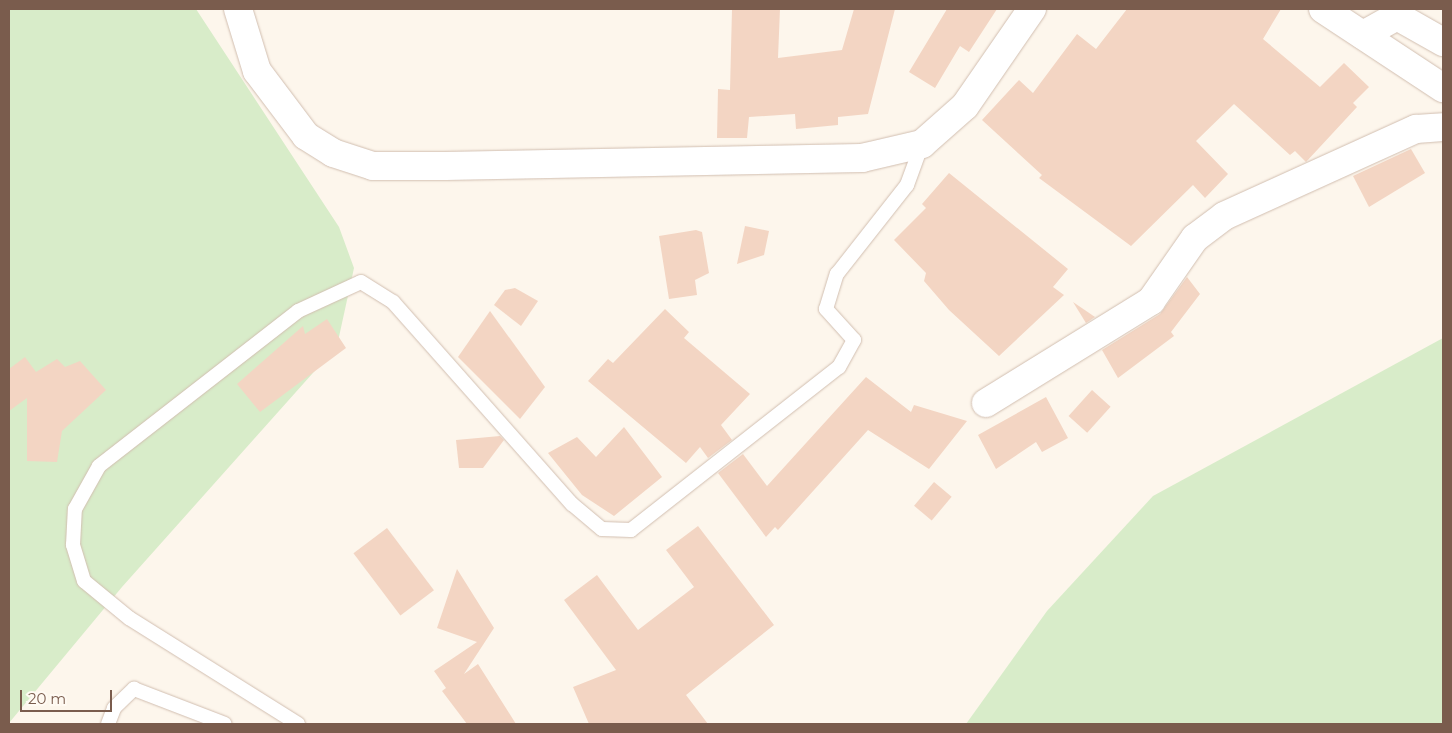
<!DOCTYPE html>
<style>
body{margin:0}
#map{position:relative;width:1452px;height:733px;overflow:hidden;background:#fdf6ec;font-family:Montserrat,sans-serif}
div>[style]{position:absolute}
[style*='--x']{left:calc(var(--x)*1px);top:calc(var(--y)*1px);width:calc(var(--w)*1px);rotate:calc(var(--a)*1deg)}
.green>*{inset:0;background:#d8ecc9}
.building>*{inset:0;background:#f3d5c3;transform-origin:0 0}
.roads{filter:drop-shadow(0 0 1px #d1beb0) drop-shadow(0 0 1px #d1beb0)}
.lane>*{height:14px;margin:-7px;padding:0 7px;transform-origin:7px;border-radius:7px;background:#fff}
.street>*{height:28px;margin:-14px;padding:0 14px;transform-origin:14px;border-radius:14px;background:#fff}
.secondary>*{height:28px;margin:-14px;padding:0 14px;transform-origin:14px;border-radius:14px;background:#fff}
span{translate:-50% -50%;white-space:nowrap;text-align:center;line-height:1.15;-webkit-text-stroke:5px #fffaf3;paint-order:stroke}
.frame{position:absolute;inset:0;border:10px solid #7a5c4d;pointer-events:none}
.scale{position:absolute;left:20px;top:690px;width:92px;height:22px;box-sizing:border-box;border:2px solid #7a5c4d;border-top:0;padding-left:6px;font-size:15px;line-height:18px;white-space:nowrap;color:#7a5c4d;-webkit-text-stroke:4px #fffaf3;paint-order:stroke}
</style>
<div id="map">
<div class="green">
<i style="clip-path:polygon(9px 9px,196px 9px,339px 227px,354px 268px,337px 346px,122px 587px,9px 723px)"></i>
<i style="clip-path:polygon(1443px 338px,1443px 724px,966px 724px,1047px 611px,1153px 496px)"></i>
</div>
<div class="building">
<i style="clip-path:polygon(732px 9px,780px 9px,778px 58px,842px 50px,854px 9px,895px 9px,868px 114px,838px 117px,838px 125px,796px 129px,795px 114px,749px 117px,747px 138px,717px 138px,718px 89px,730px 90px)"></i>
<i style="clip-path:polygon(947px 9px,997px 9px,969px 52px,960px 46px,935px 88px,909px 72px)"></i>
<i style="clip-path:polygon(1127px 9px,1281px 9px,1263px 39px,1320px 87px,1344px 63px,1369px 87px,1353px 103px,1357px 107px,1306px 162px,1295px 151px,1290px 155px,1234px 104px,1196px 141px,1228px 174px,1205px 198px,1193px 185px,1131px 246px,1039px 178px,1042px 175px,982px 120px,1019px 80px,1033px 93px,1077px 34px,1096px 49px)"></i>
<i style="clip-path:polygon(1411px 149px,1425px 173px,1369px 207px,1353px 176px)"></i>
<i style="clip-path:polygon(949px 173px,1068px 269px,1053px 287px,1064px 295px,999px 356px,949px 310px,924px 281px,926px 273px,894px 240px,926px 208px,922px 204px)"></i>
<i style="clip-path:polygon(745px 226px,769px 231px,764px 255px,737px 264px)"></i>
<i style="clip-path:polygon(696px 230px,702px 232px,709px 273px,695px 280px,697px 295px,669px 299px,659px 236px)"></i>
<i style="clip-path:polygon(1187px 277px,1200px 294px,1171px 332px,1174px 336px,1118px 378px,1102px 350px,1160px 314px)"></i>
<i style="clip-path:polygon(515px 288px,538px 301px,521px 326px,494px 305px,505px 290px)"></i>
<i style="clip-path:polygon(1073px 302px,1095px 317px,1086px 323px)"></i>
<i style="clip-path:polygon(665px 309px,689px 332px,684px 338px,750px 394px,721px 425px,732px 440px,708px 458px,700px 447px,686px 463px,588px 381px,608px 359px,613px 363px)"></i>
<i style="clip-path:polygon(490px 311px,545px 387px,520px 419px,458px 357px)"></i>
<i style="clip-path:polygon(327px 319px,346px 348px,260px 412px,237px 384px,303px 326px,305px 334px)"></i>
<i style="clip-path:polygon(25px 357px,36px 372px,57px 359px,65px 367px,80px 361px,106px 390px,62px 431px,57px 462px,27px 461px,27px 398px,9px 411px,9px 369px)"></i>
<i style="clip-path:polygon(866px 377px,911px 412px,914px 405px,967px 421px,929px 469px,868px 430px,778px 530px,775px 527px,766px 537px,718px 473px,743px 454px,767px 486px)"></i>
<i style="left:1092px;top:390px;width:25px;height:35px;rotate:42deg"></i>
<i style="clip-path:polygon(1046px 397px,1068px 438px,1042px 452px,1036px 442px,996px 469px,978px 435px)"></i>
<i style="clip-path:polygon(624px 427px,662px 477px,614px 516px,582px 495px,548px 453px,577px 437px,596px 457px)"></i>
<i style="clip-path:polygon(500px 436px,504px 440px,483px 468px,459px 468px,456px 440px)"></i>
<i style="left:934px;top:482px;width:23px;height:31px;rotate:40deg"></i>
<i style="clip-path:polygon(698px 526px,774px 625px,686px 695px,708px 724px,589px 724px,573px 687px,616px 670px,564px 600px,597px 575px,638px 630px,694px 587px,666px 550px)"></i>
<i style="left:387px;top:528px;width:78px;height:42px;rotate:53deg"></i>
<i style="clip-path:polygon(457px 569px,494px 628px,464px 674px,478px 664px,516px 724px,467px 724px,442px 691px,446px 688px,434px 671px,477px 642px,437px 628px)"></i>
</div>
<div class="roads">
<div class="lane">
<i style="--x:108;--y:724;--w:17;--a:-69"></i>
<i style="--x:114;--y:708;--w:28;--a:-44"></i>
<i style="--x:134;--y:689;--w:97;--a:21"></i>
<i style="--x:298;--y:724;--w:199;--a:-147.9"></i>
<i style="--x:129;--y:618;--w:58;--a:-140.6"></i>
<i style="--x:84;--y:581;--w:38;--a:-107"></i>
<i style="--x:73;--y:545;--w:36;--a:-87"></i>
<i style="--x:75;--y:509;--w:49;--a:-60.8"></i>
<i style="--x:99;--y:466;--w:252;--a:-37.9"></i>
<i style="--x:298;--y:311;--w:69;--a:-24.7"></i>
<i style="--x:361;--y:282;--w:38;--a:32"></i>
<i style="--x:393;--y:302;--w:270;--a:48.5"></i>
<i style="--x:572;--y:504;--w:39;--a:40"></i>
<i style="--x:602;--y:529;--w:29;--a:2"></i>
<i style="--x:631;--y:530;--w:264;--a:-38.1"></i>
<i style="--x:839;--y:367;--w:31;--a:-61"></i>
<i style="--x:854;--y:340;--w:42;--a:-132.1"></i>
<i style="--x:826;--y:309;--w:37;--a:-73"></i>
<i style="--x:837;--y:274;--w:113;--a:-51.8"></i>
<i style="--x:907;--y:185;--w:44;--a:-69.9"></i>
</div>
<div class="street">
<i style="--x:1363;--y:35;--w:39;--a:-29"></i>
<i style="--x:1397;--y:16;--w:53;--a:29.5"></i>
<i style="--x:986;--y:403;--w:194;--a:-31.7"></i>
<i style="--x:1151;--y:301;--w:77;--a:-55.1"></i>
<i style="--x:1195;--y:238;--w:36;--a:-37"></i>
<i style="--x:1224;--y:216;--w:211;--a:-24.4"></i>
<i style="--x:1416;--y:129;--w:27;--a:-4"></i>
</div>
<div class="secondary">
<i style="--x:238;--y:9;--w:65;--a:73"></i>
<i style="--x:257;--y:71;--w:81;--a:53"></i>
<i style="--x:306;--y:136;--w:32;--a:32"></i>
<i style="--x:333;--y:153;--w:42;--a:18"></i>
<i style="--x:373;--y:166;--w:72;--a:0"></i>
<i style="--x:445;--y:166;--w:417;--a:-1.1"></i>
<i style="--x:862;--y:158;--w:62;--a:-13.1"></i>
<i style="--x:922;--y:144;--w:57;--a:-41.5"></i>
<i style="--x:965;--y:106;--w:118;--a:-55.4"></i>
<i style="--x:1323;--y:9;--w:144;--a:33.4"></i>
</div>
</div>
<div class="frame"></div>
<div class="scale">20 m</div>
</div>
